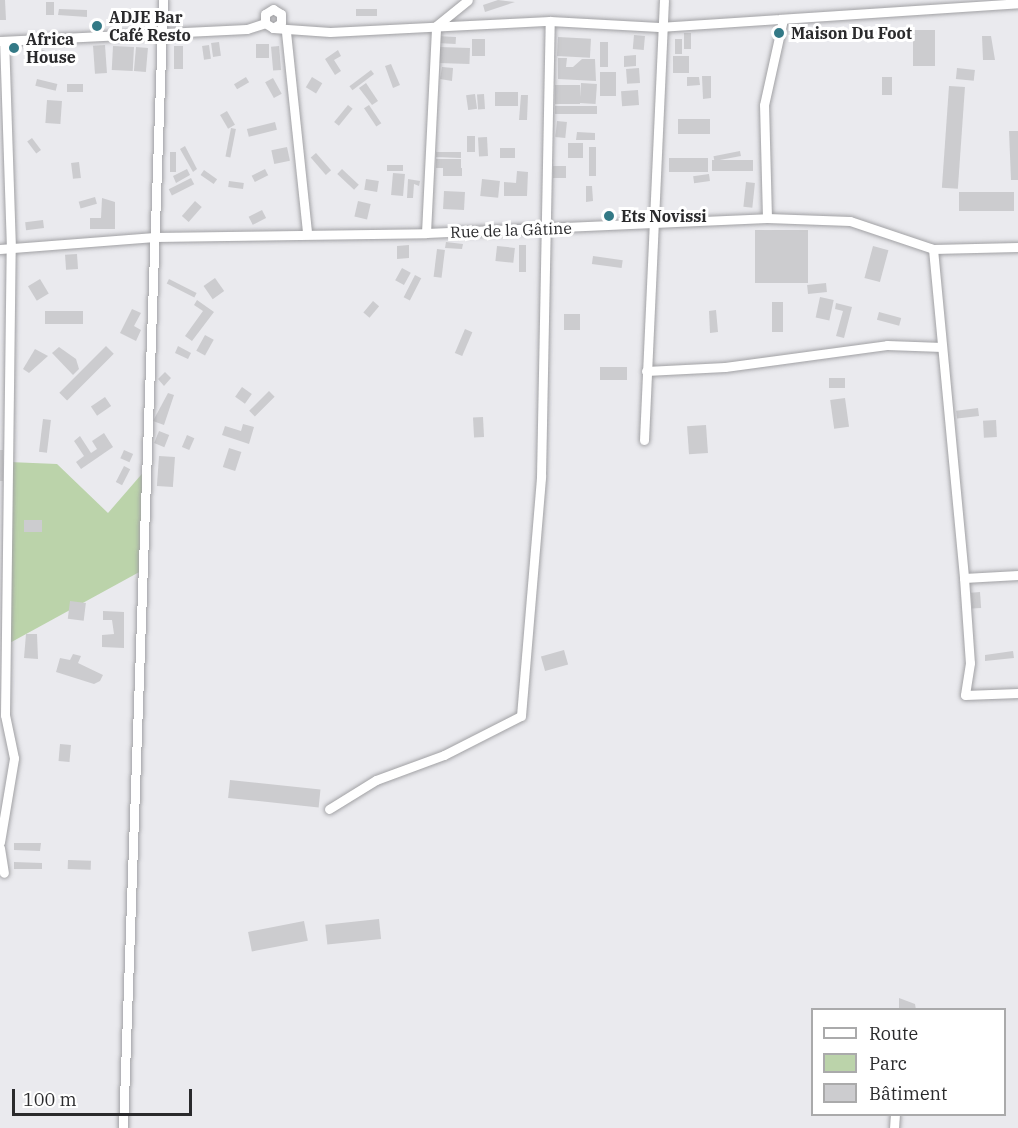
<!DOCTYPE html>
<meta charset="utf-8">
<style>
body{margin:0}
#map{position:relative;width:1018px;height:1128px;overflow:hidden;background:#eaeaee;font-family:"IBM Plex Serif",serif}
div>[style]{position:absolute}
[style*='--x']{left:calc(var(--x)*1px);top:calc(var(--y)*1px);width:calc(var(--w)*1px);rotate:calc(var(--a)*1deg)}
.green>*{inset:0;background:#bbd3aa}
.building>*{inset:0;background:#cccccf;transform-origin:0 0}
.roads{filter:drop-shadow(0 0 2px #a1a1a4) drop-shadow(0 0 2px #a1a1a4)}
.minor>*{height:9px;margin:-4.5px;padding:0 4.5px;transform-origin:4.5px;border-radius:4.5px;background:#fff}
.dots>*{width:16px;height:16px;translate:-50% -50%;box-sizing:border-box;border:3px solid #fff;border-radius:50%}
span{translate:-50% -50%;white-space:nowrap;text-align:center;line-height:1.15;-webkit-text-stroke:6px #fff;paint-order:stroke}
.poi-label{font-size:16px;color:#2a2a2c;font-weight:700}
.left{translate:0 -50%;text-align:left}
.street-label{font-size:16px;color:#2a2a2c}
.legend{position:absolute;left:811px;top:1008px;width:195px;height:108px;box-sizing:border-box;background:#fff;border:2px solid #aaaaab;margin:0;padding:8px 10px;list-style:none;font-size:18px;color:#2a2a2c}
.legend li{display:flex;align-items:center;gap:12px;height:30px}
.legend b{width:30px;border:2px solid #aaaaab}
.scale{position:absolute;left:12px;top:1089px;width:180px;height:27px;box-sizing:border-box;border:3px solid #2a2a2c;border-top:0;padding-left:8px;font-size:18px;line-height:21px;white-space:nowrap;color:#2a2a2c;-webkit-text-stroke:4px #fff;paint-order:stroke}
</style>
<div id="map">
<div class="green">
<i style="clip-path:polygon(9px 462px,57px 464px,108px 513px,147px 468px,143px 570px,6px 645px)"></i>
</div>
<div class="building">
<i style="clip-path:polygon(0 0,5px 0,6px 20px,0 20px)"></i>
<i style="clip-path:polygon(498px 0,515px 2px,485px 12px,483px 5px)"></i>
<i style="left:46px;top:2px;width:8px;height:13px"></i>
<i style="clip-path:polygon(59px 9px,87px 10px,87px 17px,58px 15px)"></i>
<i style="left:356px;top:9px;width:21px;height:7px"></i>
<i style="left:913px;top:30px;width:22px;height:36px"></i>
<i style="left:684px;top:33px;width:7px;height:16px"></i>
<i style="left:634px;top:35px;width:11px;height:14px;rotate:5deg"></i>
<i style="left:437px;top:36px;width:19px;height:7px;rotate:3deg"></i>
<i style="clip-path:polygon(982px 36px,991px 36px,995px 60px,983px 60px)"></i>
<i style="left:558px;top:37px;width:33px;height:19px;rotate:3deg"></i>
<i style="left:485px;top:39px;width:17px;height:13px;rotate:90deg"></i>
<i style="left:675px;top:39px;width:7px;height:15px"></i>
<i style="left:219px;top:42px;width:14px;height:8px;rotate:82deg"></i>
<i style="left:600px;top:42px;width:8px;height:25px"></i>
<i style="left:256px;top:44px;width:13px;height:14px"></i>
<i style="left:105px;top:45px;width:28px;height:12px;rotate:86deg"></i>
<i style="left:209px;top:45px;width:14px;height:7px;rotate:82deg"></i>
<i style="left:113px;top:46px;width:21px;height:24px;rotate:3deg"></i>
<i style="left:174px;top:46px;width:9px;height:23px"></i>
<i style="left:279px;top:46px;width:24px;height:8px;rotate:85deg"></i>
<i style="left:136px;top:47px;width:12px;height:24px;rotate:5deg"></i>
<i style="left:439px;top:47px;width:31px;height:16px;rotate:2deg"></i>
<i style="left:38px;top:48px;width:9px;height:15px;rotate:21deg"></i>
<i style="clip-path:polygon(338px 50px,341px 56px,334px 60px,341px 71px,335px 75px,325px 59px)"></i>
<i style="clip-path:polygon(636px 55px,636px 66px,624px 67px,624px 56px)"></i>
<i style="left:673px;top:56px;width:16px;height:17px"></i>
<i style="clip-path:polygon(558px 58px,567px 58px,566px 67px,573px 67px,582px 59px,595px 59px,596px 81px,558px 79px)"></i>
<i style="clip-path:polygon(391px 64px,400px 85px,393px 88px,385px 66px)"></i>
<i style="clip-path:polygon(442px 67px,453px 68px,452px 81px,440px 79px)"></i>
<i style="left:639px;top:68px;width:15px;height:13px;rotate:86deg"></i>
<i style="left:957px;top:68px;width:18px;height:11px;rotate:6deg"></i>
<i style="left:371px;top:70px;width:5px;height:27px;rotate:53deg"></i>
<i style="left:600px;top:72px;width:16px;height:24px"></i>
<i style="clip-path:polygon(702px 76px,711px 76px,711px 98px,703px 99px)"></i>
<i style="left:246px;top:77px;width:6px;height:14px;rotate:59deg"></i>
<i style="left:312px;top:77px;width:12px;height:12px;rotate:31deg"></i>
<i style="clip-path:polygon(687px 77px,699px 77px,700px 85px,687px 86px)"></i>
<i style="left:882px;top:77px;width:10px;height:18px"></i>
<i style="left:273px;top:78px;width:18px;height:9px;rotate:61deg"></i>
<i style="left:37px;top:79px;width:21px;height:7px;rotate:14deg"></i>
<i style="clip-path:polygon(366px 83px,378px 101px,372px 105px,359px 88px)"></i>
<i style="left:581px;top:83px;width:16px;height:20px;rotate:4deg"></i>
<i style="left:67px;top:84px;width:16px;height:8px"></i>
<i style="left:580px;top:85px;width:19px;height:25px;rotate:90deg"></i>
<i style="left:949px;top:86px;width:16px;height:102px;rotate:4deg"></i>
<i style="left:638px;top:90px;width:15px;height:17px;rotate:86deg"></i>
<i style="left:495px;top:92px;width:23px;height:14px"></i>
<i style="left:475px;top:94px;width:15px;height:9px;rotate:82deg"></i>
<i style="left:484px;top:94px;width:15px;height:7px;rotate:86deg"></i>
<i style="clip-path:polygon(521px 95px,528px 95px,527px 120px,519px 120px)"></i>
<i style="left:47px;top:100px;width:15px;height:23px;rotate:4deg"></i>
<i style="left:348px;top:105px;width:6px;height:22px;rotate:39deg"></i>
<i style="left:369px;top:105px;width:22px;height:6px;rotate:56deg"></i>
<i style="left:555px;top:106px;width:42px;height:8px"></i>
<i style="left:227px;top:111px;width:16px;height:8px;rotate:60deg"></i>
<i style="left:710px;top:119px;width:15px;height:32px;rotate:90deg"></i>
<i style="left:557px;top:121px;width:10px;height:16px;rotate:6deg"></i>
<i style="left:275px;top:122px;width:8px;height:29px;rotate:76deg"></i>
<i style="left:231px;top:128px;width:5px;height:29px;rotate:11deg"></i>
<i style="clip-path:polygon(1009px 131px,1018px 131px,1018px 180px,1011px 180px)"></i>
<i style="clip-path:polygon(577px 132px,595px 133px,595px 140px,576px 140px)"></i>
<i style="left:467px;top:136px;width:8px;height:16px"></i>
<i style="left:487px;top:137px;width:19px;height:9px;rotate:87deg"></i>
<i style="left:32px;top:138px;width:15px;height:6px;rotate:53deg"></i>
<i style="left:568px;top:143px;width:15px;height:15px"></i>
<i style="clip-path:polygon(185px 146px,197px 169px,193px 172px,180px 149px)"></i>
<i style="left:287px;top:147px;width:14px;height:16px;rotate:78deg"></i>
<i style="left:589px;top:147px;width:7px;height:29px"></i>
<i style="left:500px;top:148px;width:15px;height:10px"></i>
<i style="left:740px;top:151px;width:5px;height:27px;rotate:79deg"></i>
<i style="left:170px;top:152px;width:6px;height:20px"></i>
<i style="clip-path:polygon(436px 152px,461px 152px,461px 158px,436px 157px)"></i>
<i style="left:316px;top:153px;width:23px;height:7px;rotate:49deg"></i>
<i style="left:708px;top:158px;width:14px;height:39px;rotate:90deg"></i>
<i style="left:436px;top:159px;width:25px;height:9px"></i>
<i style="left:753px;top:160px;width:11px;height:41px;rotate:90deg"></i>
<i style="left:79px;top:162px;width:16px;height:8px;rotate:83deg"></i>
<i style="left:387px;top:165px;width:16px;height:6px"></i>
<i style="left:566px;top:166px;width:12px;height:13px;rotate:90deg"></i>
<i style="left:462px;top:168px;width:8px;height:19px;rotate:90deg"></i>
<i style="clip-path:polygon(187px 169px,190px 175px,176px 183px,173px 176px)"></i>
<i style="left:265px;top:169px;width:7px;height:15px;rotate:63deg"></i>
<i style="left:342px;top:169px;width:23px;height:7px;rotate:43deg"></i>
<i style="left:204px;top:170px;width:16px;height:6px;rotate:35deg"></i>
<i style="clip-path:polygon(517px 171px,528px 172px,527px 196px,504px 196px,504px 182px,516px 183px)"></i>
<i style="left:393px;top:173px;width:12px;height:22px;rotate:5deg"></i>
<i style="left:709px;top:174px;width:7px;height:16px;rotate:82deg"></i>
<i style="left:191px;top:178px;width:7px;height:25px;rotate:63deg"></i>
<i style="left:366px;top:179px;width:13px;height:11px;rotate:9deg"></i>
<i style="clip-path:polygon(408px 179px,420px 181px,419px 186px,414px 184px,413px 198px,407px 198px)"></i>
<i style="left:482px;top:179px;width:18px;height:17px;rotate:6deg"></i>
<i style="left:229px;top:181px;width:15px;height:6px;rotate:8deg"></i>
<i style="left:746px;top:182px;width:9px;height:25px;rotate:6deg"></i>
<i style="clip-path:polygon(586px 186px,592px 186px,593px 201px,586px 202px)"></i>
<i style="left:444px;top:191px;width:21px;height:18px;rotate:3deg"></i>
<i style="left:1014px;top:192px;width:19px;height:55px;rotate:90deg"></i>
<i style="left:95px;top:197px;width:7px;height:17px;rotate:74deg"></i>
<i style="clip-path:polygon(102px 198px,115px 202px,115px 229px,90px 229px,90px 218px,101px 218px)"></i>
<i style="left:195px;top:201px;width:9px;height:20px;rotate:41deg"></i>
<i style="left:358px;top:201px;width:13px;height:16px;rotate:13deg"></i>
<i style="left:262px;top:210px;width:9px;height:15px;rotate:63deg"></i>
<i style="left:43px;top:220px;width:8px;height:18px;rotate:83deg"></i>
<i style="left:755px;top:230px;width:53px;height:53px"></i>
<i style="clip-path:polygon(446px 242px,463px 244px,462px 249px,445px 248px)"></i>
<i style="clip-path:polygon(409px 245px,409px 258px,397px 259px,397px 246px)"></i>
<i style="left:519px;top:245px;width:7px;height:27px"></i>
<i style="left:497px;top:246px;width:18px;height:15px;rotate:6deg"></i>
<i style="left:873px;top:246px;width:16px;height:33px;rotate:15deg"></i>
<i style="left:437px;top:249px;width:8px;height:28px;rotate:7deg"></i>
<i style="left:77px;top:254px;width:15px;height:12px;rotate:86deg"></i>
<i style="left:593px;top:256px;width:30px;height:8px;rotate:8deg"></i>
<i style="left:402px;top:268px;width:10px;height:14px;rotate:29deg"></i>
<i style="left:415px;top:275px;width:7px;height:25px;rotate:27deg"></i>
<i style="left:215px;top:278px;width:16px;height:14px;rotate:55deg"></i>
<i style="left:40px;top:279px;width:17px;height:14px;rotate:59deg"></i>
<i style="left:169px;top:279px;width:31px;height:5px;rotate:27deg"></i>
<i style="left:826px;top:283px;width:9px;height:19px;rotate:84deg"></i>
<i style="left:820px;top:297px;width:14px;height:21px;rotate:12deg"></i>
<i style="clip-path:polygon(197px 300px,214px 312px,192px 341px,185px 336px,203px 311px,194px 305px)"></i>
<i style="left:373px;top:301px;width:8px;height:15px;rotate:40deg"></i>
<i style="left:772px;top:302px;width:11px;height:30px"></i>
<i style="clip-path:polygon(836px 303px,852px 307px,844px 338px,836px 336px,843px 311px,835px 309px)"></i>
<i style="clip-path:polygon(132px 309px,141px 313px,134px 326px,141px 330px,136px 341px,120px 333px)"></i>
<i style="clip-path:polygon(716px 310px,718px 332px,710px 333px,709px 311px)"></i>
<i style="left:45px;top:311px;width:38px;height:13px"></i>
<i style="left:879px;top:312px;width:23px;height:8px;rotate:15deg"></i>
<i style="left:564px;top:314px;width:16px;height:16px"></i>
<i style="left:465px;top:329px;width:8px;height:26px;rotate:23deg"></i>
<i style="left:205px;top:335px;width:10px;height:18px;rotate:29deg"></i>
<i style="left:106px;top:346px;width:11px;height:66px;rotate:45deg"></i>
<i style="clip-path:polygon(178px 346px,191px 353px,188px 359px,175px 353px)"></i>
<i style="clip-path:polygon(59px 347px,76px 359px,79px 369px,73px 375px,52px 353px)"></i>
<i style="clip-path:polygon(35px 349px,48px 356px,29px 373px,23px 369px)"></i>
<i style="left:627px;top:367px;width:13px;height:27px;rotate:90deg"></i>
<i style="clip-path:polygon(165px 372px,171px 378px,164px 386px,158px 379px)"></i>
<i style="left:845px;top:378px;width:10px;height:16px;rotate:90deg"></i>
<i style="left:242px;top:387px;width:12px;height:12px;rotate:35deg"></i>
<i style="left:269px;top:391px;width:8px;height:28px;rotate:45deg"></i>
<i style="clip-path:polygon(168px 393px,174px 395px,164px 425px,153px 421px)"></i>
<i style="left:105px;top:397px;width:11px;height:17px;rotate:56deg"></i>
<i style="left:845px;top:398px;width:29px;height:15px;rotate:82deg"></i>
<i style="left:978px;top:408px;width:8px;height:22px;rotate:83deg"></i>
<i style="left:483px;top:417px;width:20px;height:10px;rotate:87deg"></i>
<i style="left:43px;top:419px;width:8px;height:33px;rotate:7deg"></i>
<i style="left:996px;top:420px;width:17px;height:13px;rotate:87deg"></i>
<i style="clip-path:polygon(243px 424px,254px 427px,249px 444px,222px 435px,225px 426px,241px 431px)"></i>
<i style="left:706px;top:425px;width:28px;height:19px;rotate:86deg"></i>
<i style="left:159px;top:431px;width:11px;height:13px;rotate:22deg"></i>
<i style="clip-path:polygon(104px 433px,113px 447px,81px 469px,76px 462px,84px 456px,74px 441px,80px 436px,91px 453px,97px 449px,92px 441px)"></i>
<i style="left:187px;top:435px;width:8px;height:13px;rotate:23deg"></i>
<i style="left:229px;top:448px;width:13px;height:20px;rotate:18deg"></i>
<i style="left:0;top:450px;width:3px;height:31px"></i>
<i style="left:124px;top:450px;width:10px;height:9px;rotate:24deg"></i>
<i style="left:159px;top:456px;width:16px;height:30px;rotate:4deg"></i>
<i style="left:124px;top:466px;width:7px;height:18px;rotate:27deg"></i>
<i style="left:24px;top:520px;width:18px;height:12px"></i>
<i style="left:980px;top:592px;width:16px;height:9px;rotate:86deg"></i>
<i style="left:70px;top:601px;width:16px;height:18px;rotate:7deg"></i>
<i style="clip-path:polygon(103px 611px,124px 612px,124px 648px,102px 647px,102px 635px,114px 634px,112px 620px,103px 620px)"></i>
<i style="clip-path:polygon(26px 634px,37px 634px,38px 659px,24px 658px)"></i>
<i style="left:564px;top:650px;width:15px;height:24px;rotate:74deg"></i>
<i style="clip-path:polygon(1013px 651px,1014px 658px,985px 661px,985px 655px)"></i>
<i style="clip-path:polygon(73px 654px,81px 656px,78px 663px,103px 675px,100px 681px,94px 684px,56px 672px,60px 658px,70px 660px)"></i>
<i style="left:60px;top:744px;width:11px;height:17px;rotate:5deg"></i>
<i style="left:230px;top:780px;width:91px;height:18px;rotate:6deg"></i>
<i style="clip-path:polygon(14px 843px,41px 843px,40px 851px,14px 850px)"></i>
<i style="left:68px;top:860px;width:23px;height:9px;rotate:2deg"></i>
<i style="clip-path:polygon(14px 862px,42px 863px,42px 869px,14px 869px)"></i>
<i style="left:379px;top:919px;width:20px;height:54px;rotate:84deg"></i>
<i style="left:304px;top:921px;width:20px;height:57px;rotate:79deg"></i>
<i style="clip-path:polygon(899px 998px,915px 1004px,916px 1010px,899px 1010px)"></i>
</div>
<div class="roads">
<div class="minor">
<i style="--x:273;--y:28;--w:57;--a:4"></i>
<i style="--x:330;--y:32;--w:220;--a:-2.9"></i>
<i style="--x:550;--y:21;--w:109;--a:3.2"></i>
<i style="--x:659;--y:27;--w:360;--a:-3.8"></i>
<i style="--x:286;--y:32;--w:202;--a:84"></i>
<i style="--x:0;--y:41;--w:247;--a:-2.8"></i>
<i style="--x:247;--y:29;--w:19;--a:-18"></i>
<i style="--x:265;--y:23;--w:9;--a:32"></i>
<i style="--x:273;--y:28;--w:9;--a:-32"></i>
<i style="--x:281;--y:23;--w:9;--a:-90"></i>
<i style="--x:281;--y:14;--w:9;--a:-148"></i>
<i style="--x:273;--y:9;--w:9;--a:148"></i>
<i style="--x:265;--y:14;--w:9;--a:90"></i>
<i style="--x:767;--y:218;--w:113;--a:-91.5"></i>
<i style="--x:764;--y:105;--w:88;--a:-77.5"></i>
<i style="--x:426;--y:233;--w:207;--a:-87.2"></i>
<i style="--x:436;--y:26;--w:41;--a:-39.1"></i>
<i style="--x:0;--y:249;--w:155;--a:-4.4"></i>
<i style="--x:155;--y:237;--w:271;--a:-0.8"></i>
<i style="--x:426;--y:233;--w:341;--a:-2.5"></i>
<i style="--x:767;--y:218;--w:83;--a:2.1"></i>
<i style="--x:850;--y:221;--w:88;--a:18.6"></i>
<i style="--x:933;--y:249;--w:85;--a:-1.3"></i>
<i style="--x:933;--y:249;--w:330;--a:84.6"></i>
<i style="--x:964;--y:578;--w:85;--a:86"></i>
<i style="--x:970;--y:663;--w:32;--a:99"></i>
<i style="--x:965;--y:695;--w:53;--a:-2.2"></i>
<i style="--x:646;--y:371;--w:79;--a:-2.9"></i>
<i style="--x:725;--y:367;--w:163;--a:-7.7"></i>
<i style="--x:887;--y:345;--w:55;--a:2.1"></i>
<i style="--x:644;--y:440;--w:440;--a:-87.4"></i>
<i style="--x:964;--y:578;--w:54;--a:-3.2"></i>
<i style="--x:329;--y:809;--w:55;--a:-31.7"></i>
<i style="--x:376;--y:780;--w:72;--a:-20.2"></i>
<i style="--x:444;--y:755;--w:86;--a:-26.9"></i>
<i style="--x:521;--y:716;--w:240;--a:-85.2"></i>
<i style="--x:541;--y:477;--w:456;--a:-88.9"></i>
<i style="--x:0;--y:842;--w:85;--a:-80.5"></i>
<i style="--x:14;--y:758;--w:44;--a:-101.8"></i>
<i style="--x:5;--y:715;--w:466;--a:-89.3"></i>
<i style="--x:11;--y:249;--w:208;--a:-91.9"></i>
<i style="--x:0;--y:848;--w:25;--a:81"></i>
<i style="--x:123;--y:1128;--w:1129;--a:-87.97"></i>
<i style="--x:894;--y:1128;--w:14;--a:-86"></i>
</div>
</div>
<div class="dots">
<i style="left:97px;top:26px;background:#337986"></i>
<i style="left:779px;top:33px;background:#337986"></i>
<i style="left:14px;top:48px;background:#337986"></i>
<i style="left:609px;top:216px;background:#337986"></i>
</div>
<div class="poi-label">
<span class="left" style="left:109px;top:26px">ADJE Bar<br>Café Resto</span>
<span class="left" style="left:791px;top:33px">Maison Du Foot</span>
<span class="left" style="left:26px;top:48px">Africa<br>House</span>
<span class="left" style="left:621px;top:216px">Ets Novissi</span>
</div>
<div class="street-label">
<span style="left:511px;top:230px;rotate:-2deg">Rue de la Gâtine</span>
</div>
<ul class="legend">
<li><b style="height:8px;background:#fff"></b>Route</li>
<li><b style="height:16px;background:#bbd3aa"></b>Parc</li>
<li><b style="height:16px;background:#cccccf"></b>Bâtiment</li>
</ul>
<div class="scale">100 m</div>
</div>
